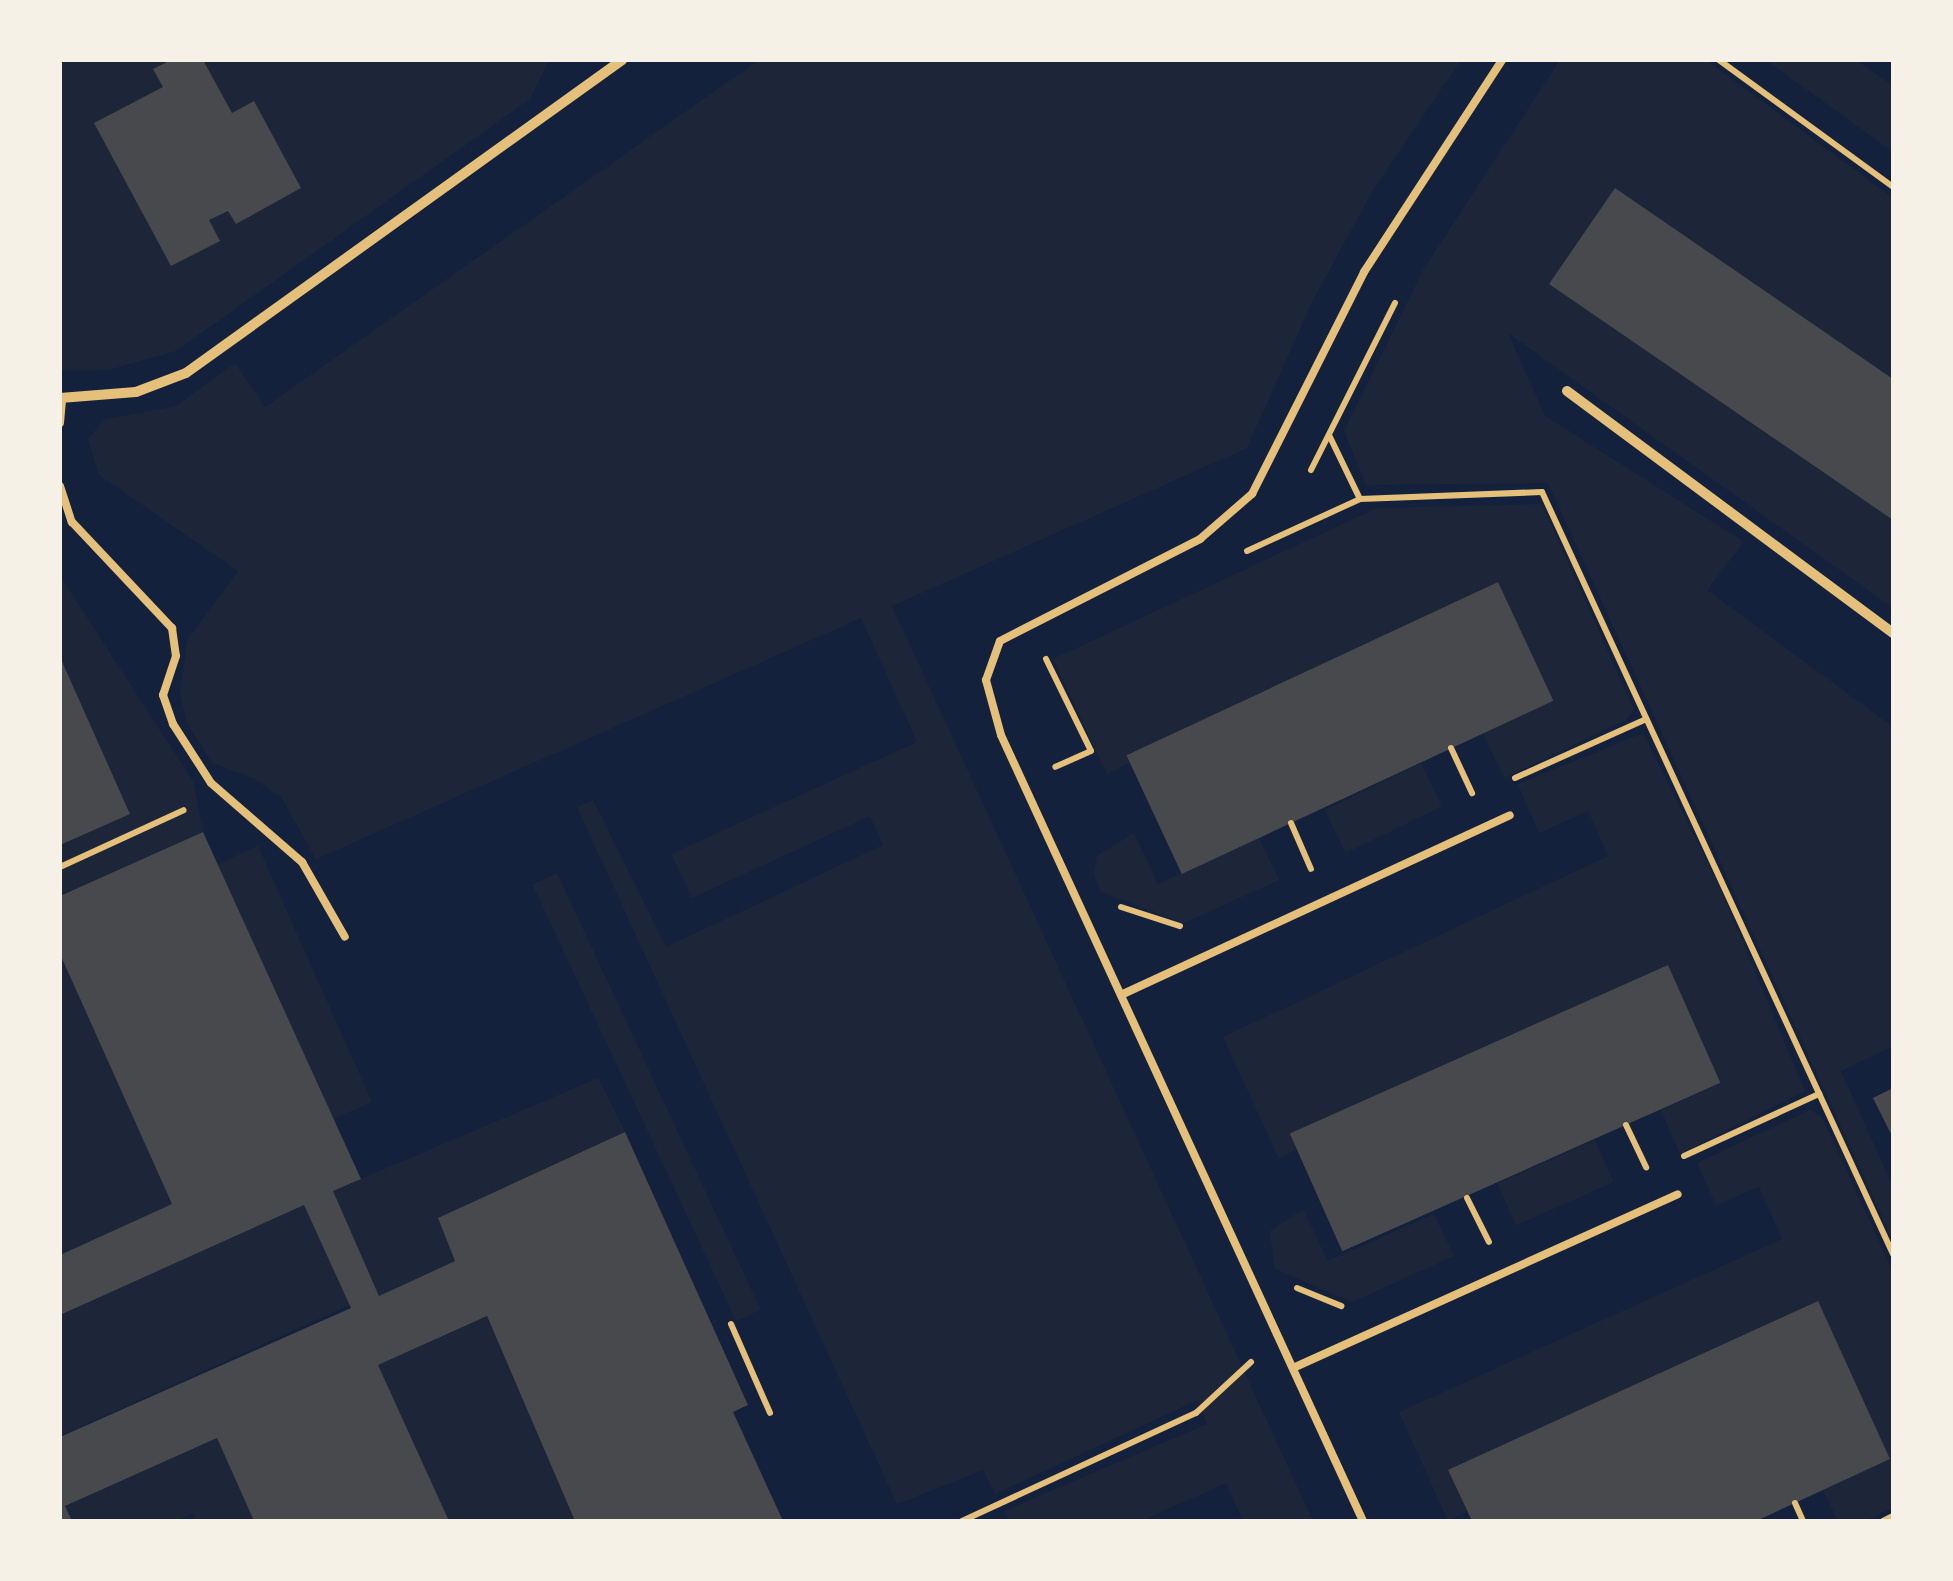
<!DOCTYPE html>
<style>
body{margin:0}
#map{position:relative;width:1953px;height:1581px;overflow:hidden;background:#14213d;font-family:Karla,sans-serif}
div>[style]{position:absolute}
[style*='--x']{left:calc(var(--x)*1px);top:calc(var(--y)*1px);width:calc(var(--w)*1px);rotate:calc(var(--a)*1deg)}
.green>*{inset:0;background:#1d2539;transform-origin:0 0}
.building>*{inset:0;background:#48494c;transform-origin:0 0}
.path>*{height:6px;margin:-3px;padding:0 3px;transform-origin:3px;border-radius:3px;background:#e5c07b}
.service>*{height:8px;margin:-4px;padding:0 4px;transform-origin:4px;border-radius:4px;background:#e5c07b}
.minor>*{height:10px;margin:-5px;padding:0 5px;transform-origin:5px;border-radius:5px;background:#e5c07b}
span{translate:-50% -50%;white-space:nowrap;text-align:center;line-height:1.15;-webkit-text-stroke:10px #f6f1e7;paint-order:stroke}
.frame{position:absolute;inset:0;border:62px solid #f6f1e7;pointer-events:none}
</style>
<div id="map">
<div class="green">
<i style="clip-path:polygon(61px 60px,549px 60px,530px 99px,176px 351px,108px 370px,68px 371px,60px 369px)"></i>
<i style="clip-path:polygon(759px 60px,1461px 60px,1373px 190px,1312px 302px,1247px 448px,892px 606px,1313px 1521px,1243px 1521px,1226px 1483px,1141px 1521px,1011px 1521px,1004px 1511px,1207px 1424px,1198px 1400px,995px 1494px,983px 1470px,897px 1504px,577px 807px,593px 800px,666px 947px,883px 845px,870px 816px,692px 898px,671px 854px,917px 742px,861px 618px,316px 859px,281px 797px,253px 778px,212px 763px,186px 721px,180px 693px,187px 641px,238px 571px,99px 475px,88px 440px,103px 420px,176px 406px,235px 363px,265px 407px)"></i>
<i style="clip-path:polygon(1560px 60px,1706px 60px,1893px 198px,1893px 608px,1508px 333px,1545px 416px,1744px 542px,1707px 590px,1893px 727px,1893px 1046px,1841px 1071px,1893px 1187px,1893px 1241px,1548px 483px,1366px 485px,1344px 431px,1423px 270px)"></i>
<i style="clip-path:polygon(1766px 60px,1856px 60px,1893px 86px,1893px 152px)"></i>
<i style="clip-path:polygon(1542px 504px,1634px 710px,1626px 720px,1504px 778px,1483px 733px,1553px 701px,1498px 582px,1127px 755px,1129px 763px,1107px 774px,1053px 659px,1377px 508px)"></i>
<i style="clip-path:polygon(60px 576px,193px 781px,203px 832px,60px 896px,60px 843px,129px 811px,60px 657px)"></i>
<i style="clip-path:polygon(1643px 733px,1720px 888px,1805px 1091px,1680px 1154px,1661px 1110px,1721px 1083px,1668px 965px,1292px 1135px,1297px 1148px,1279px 1159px,1223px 1037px,1608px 856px,1588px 811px,1539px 833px,1518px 784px)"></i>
<i style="left:1421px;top:763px;width:48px;height:107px;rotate:64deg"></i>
<i style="clip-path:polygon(1134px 833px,1158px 884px,1259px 838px,1279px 880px,1184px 923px,1101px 892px,1094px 874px,1097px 856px)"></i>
<i style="left:258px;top:846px;width:280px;height:44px;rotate:66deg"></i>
<i style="left:557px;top:873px;width:482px;height:27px;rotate:65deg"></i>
<i style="clip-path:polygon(60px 954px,172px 1204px,60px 1255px)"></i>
<i style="clip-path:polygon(598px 1078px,625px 1132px,438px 1218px,455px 1261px,379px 1296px,333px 1191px)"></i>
<i style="clip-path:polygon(1810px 1110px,1822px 1117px,1893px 1272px,1893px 1508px,1865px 1521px,1838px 1521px,1823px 1490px,1890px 1459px,1817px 1301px,1449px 1471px,1467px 1511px,1448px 1521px,1399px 1412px,1782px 1239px,1759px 1187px,1716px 1205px,1697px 1163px)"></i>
<i style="left:1595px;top:1140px;width:46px;height:107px;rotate:66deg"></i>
<i style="clip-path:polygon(304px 1205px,350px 1305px,60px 1436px,60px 1315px)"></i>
<i style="clip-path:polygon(1303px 1209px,1328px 1261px,1434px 1214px,1454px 1256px,1352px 1302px,1275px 1269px,1270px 1231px)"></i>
<i style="clip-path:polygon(487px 1316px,575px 1521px,449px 1521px,378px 1365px)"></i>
<i style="clip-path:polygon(217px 1438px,254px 1521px,197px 1521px,193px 1513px,175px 1521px,72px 1521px,65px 1506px)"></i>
</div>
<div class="building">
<i style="clip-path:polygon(171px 60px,203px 60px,232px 113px,254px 101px,301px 188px,236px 224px,228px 211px,209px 220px,220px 241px,171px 266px,94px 123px,163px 87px,153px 69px)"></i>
<i style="clip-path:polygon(1615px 188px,1893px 379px,1893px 520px,1549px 284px)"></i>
<i style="left:1498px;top:582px;width:131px;height:410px;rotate:65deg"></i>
<i style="clip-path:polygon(60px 657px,130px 814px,60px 845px)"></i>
<i style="clip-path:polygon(203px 832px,361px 1179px,333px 1191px,379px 1296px,455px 1261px,438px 1218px,625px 1132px,748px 1405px,733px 1412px,783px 1521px,575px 1521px,487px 1316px,378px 1365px,449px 1521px,254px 1521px,217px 1438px,65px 1506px,72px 1521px,60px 1521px,60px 1437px,351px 1308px,304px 1205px,60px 1315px,60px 1255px,172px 1204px,60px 954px,60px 896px)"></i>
<i style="left:1668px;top:965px;width:129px;height:414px;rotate:66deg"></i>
<i style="clip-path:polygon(1893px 1088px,1893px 1138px,1873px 1098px)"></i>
<i style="clip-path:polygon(1818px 1301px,1890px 1459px,1756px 1521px,1472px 1521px,1448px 1470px)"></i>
</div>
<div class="path">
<i style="--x:1719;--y:60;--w:215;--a:36.1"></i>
<i style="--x:1329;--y:435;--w:71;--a:64.2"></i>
<i style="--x:1360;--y:499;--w:182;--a:-2.2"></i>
<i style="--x:1542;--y:492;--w:839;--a:65.27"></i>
<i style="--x:1311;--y:470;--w:187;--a:-63.3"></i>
<i style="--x:1247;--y:551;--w:124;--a:-24.7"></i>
<i style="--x:1046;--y:659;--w:102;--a:63.9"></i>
<i style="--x:1091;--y:751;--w:39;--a:156"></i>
<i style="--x:1451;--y:748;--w:50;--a:65"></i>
<i style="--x:1515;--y:778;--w:144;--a:-24.2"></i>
<i style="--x:1291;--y:823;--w:50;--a:66.5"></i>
<i style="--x:60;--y:867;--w:136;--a:-24.7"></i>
<i style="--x:1121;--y:907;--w:62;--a:17.9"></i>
<i style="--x:1626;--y:1125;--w:47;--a:64.5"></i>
<i style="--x:1684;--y:1156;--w:149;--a:-24.7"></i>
<i style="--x:1467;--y:1198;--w:49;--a:63.4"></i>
<i style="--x:1297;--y:1288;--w:48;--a:22.2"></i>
<i style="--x:731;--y:1324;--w:97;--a:66.3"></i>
<i style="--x:1795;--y:1503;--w:20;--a:66"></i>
<i style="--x:962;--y:1521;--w:258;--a:-24.8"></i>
<i style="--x:1196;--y:1413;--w:75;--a:-42.8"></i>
<i style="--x:1883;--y:1521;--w:11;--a:-27"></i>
</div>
<div class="service">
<i style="--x:60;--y:423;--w:25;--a:-85"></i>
<i style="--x:60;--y:486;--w:38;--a:72"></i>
<i style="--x:72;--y:522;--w:146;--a:46.7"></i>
<i style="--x:172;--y:628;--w:28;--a:82"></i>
<i style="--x:176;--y:656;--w:41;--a:108.4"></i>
<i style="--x:163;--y:695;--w:31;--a:71"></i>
<i style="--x:173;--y:724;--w:70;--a:57.2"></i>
<i style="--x:211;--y:783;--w:121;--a:41"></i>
<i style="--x:302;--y:862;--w:86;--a:60.2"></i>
<i style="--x:1123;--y:994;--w:426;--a:-24.8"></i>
<i style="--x:1293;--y:1368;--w:422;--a:-24.3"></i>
<i style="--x:1363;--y:1521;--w:865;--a:-114.73"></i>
<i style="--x:1001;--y:735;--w:57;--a:-105.3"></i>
<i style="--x:986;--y:680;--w:41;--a:-70.3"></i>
<i style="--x:1000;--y:641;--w:225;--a:-27"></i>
<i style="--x:1200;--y:539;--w:69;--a:-40.9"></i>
<i style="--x:1252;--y:494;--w:249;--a:-63.2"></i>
<i style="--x:1364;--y:272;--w:253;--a:-56.9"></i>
</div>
<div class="minor">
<i style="--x:1567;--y:391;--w:406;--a:36.6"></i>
<i style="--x:60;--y:398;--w:76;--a:-4.5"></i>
<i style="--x:136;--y:392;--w:53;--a:-20.8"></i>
<i style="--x:186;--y:373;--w:537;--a:-35.67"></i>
</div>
<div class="frame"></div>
</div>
